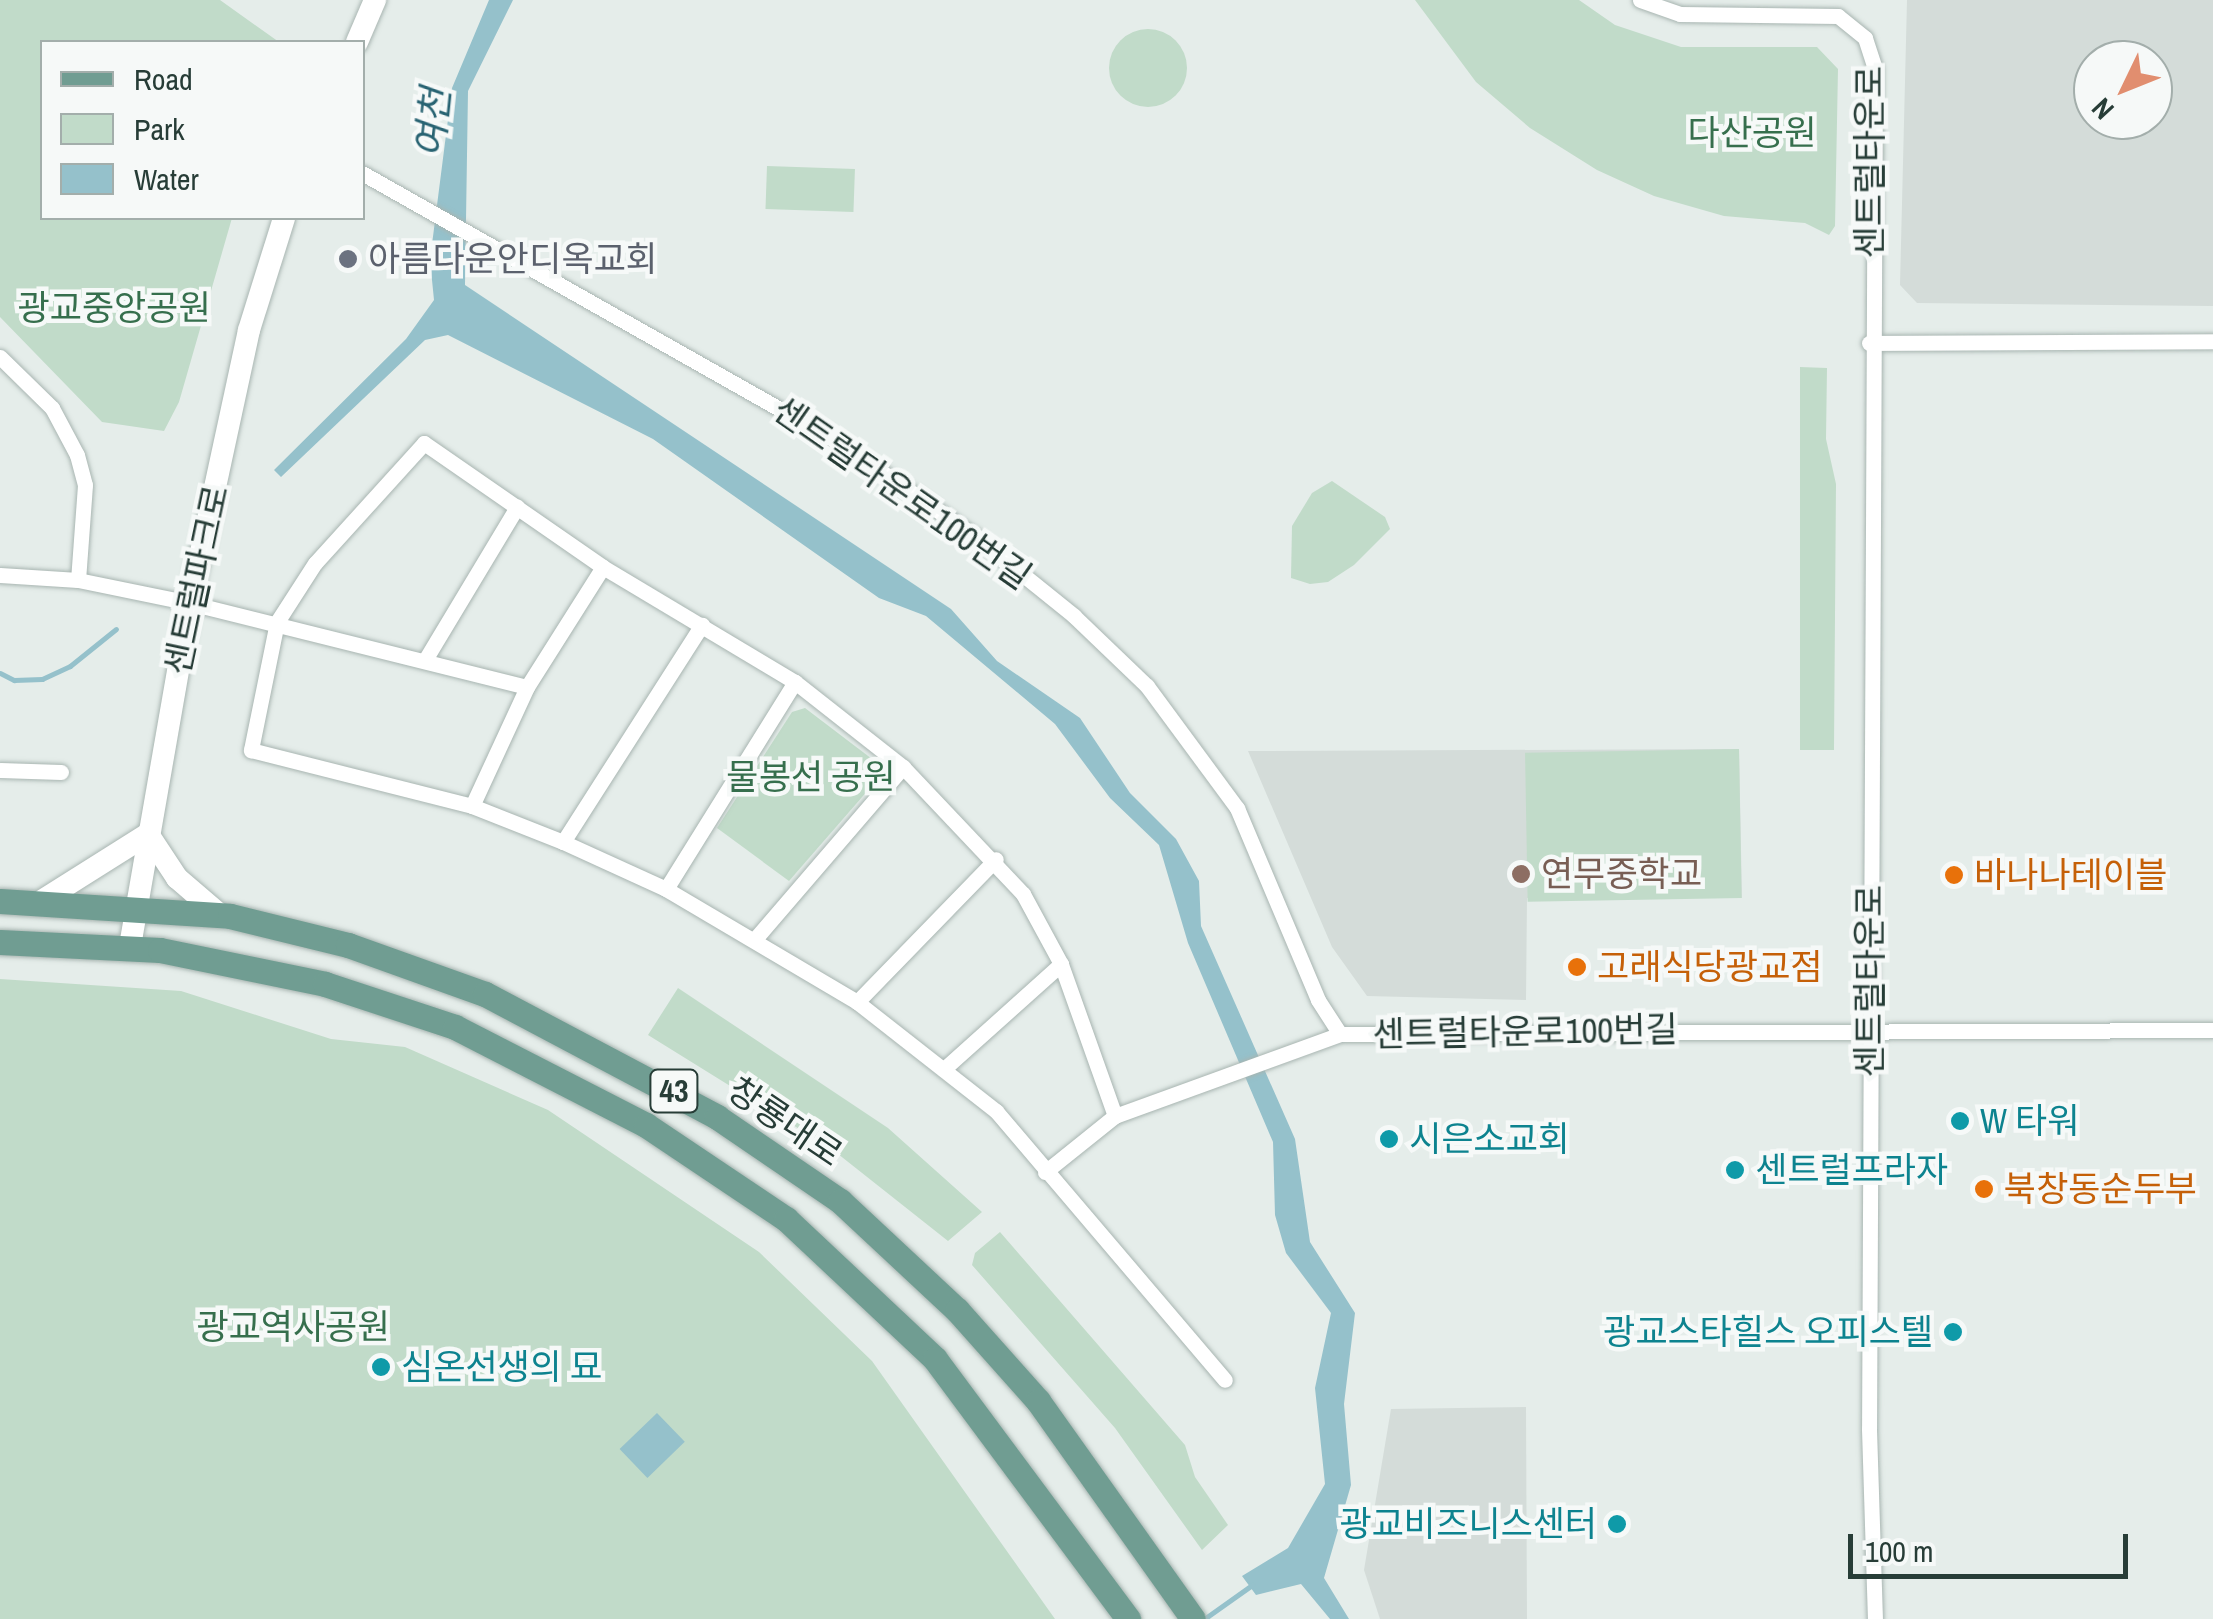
<!DOCTYPE html>
<meta charset="utf-8">
<style>
body{margin:0}
#map{position:relative;width:2213px;height:1619px;overflow:hidden;background:#e5edea;font-family:"Archivo Narrow","Noto Sans KR",sans-serif}
div>[style]{position:absolute}
[style*='--x']{left:calc(var(--x)*1px);top:calc(var(--y)*1px);width:calc(var(--w)*1px);rotate:calc(var(--a)*1deg)}
.built>*{inset:0;background:#d4dcd9}
.green>*{inset:0;background:#c1dbc9;transform-origin:0 0}
.round{border-radius:50%}
.water>*{inset:0;background:#95c1cb;transform-origin:0 0}
.stream>*{height:5px;margin:-2.5px;padding:0 2.5px;transform-origin:2.5px;border-radius:2.5px;background:#95c1cb}
.roads{filter:drop-shadow(0 0 2px #a8b5b1) drop-shadow(0 0 2px #a8b5b1)}
.street>*{height:15px;margin:-7.5px;padding:0 7.5px;transform-origin:7.5px;border-radius:7.5px;background:#fff}
.secondary>*{height:22px;margin:-11px;padding:0 11px;transform-origin:11px;border-radius:11px;background:#fff}
.primary>*{height:25px;margin:-12.5px;padding:0 12.5px;transform-origin:12.5px;border-radius:12.5px;background:#709d92}
.dots>*{width:28px;height:28px;translate:-50% -50%;box-sizing:border-box;border:5px solid #f6f9f8;border-radius:50%}
span{translate:-50% -50%;white-space:nowrap;text-align:center;line-height:1.15;-webkit-text-stroke:9px #f6f9f8;paint-order:stroke}
.shield-label span{padding:2px 8px;background:#f6f9f8;border:2px solid;border-radius:8px;-webkit-text-stroke-width:0}
.shield-label{font-size:32px;color:#273d37;font-weight:700}
.park-label{font-size:35px;color:#366f4d}
.street-label{font-size:35px;color:#273d37}
.worship-label{font-size:35px;color:#5b616d}
.left{translate:0 -50%;text-align:left}
.education-label{font-size:35px;color:#785e54}
.food-label{font-size:35px;color:#c56008}
.culture-label{font-size:35px;color:#0d838f}
.right{translate:-100% -50%;text-align:right}
.water-label{font-size:38px;color:#286372;font-style:italic}
.legend{position:absolute;left:40px;top:40px;width:325px;height:180px;box-sizing:border-box;background:#f6f9f8;border:2px solid #a3aeab;margin:0;padding:12px 18px;list-style:none;font-size:30px;color:#273d37}
.legend li{display:flex;align-items:center;gap:20px;height:50px}
.legend b{width:50px;border:2px solid #a3aeab}
.north{position:absolute;left:2073px;top:40px;width:100px;height:100px;box-sizing:border-box;background:#f6f9f8;border:2px solid #a3aeab;border-radius:50%;rotate:227deg;font-size:28px;font-weight:700;line-height:40px;text-align:center;color:#273d37}
.north::after{content:'';display:block;margin:auto;width:35px;height:45px;background:#e18e6f;clip-path:polygon(50% 0,100% 100%,50% 72%,0 100%)}
.scale{position:absolute;left:1848px;top:1534px;width:280px;height:45px;box-sizing:border-box;border:5px solid #273d37;border-top:0;padding-left:12px;font-size:30px;line-height:35px;white-space:nowrap;color:#273d37;-webkit-text-stroke:8px #f6f9f8;paint-order:stroke}
</style>
<div id="map">
<div class="built">
<i style="clip-path:polygon(evenodd,1907px 0,2213px 0,2213px 306px,1917px 303px,1900px 285px,1907px 0,2153px 60px,2153px 120px,2093px 120px,2093px 60px,2153px 60px)"></i>
<i style="clip-path:polygon(1739px 749px,1742px 898px,1527px 898px,1526px 1000px,1367px 996px,1332px 947px,1248px 751px)"></i>
<i style="clip-path:polygon(1526px 1407px,1527px 1619px,1380px 1619px,1364px 1570px,1391px 1409px)"></i>
</div>
<div class="green">
<i style="clip-path:polygon(0 0,220px 0,279px 42px,42px 42px,42px 218px,232px 218px,179px 402px,164px 431px,102px 422px,0 317px)"></i>
<i style="clip-path:polygon(1415px 0,1579px 0,1615px 25px,1681px 47px,1817px 47px,1838px 69px,1835px 226px,1829px 235px,1805px 223px,1724px 216px,1654px 196px,1597px 170px,1530px 128px,1476px 82px)"></i>
<i class="round" style="left:1109px;top:29px;width:78px;height:78px"></i>
<i style="left:767px;top:166px;width:88px;height:43px;rotate:2deg"></i>
<i style="clip-path:polygon(1800px 367px,1827px 368px,1826px 439px,1836px 484px,1834px 750px,1800px 750px)"></i>
<i style="clip-path:polygon(1332px 481px,1385px 517px,1390px 529px,1354px 565px,1328px 582px,1310px 584px,1291px 578px,1292px 526px,1312px 493px)"></i>
<i style="clip-path:polygon(805px 708px,876px 762px,876px 781px,789px 881px,717px 828px,792px 712px)"></i>
<i style="left:1739px;top:749px;width:149px;height:214px;rotate:89deg"></i>
<i style="clip-path:polygon(0 979px,181px 991px,331px 1039px,405px 1047px,548px 1110px,759px 1252px,872px 1361px,1055px 1619px,0 1619px)"></i>
<i style="clip-path:polygon(678px 988px,888px 1128px,982px 1212px,948px 1241px,833px 1150px,648px 1035px)"></i>
<i style="clip-path:polygon(1000px 1232px,1185px 1445px,1195px 1477px,1228px 1525px,1202px 1550px,1115px 1428px,972px 1265px,975px 1253px)"></i>
</div>
<div class="water">
<i style="clip-path:polygon(489px 0,513px 0,468px 91px,465px 285px,951px 609px,997px 661px,1080px 718px,1130px 793px,1176px 839px,1199px 881px,1201px 926px,1295px 1139px,1310px 1242px,1355px 1313px,1344px 1404px,1351px 1485px,1324px 1578px,1349px 1619px,1330px 1619px,1301px 1584px,1256px 1595px,1242px 1576px,1288px 1548px,1325px 1484px,1315px 1388px,1331px 1313px,1286px 1253px,1275px 1215px,1273px 1142px,1188px 943px,1159px 845px,1110px 798px,1055px 724px,926px 616px,879px 598px,653px 439px,448px 335px,425px 340px,281px 477px,274px 470px,406px 339px,434px 300px,430px 260px,452px 88px)"></i>
<i style="left:657px;top:1413px;width:40px;height:52px;rotate:46deg"></i>
</div>
<div class="stream">
<i style="--x:0;--y:673;--w:16;--a:27"></i>
<i style="--x:14;--y:680;--w:28;--a:-2"></i>
<i style="--x:42;--y:679;--w:31;--a:-25"></i>
<i style="--x:70;--y:666;--w:59;--a:-38.8"></i>
<i style="--x:1204;--y:1619;--w:59;--a:-35.3"></i>
</div>
<div class="roads">
<div class="street">
<i style="--x:1640;--y:0;--w:42;--a:19.3"></i>
<i style="--x:1680;--y:14;--w:158;--a:0.7"></i>
<i style="--x:1838;--y:16;--w:35;--a:39"></i>
<i style="--x:1865;--y:38;--w:32;--a:72"></i>
<i style="--x:1875;--y:68;--w:1361;--a:90.25"></i>
<i style="--x:1869;--y:1429;--w:190;--a:88.2"></i>
<i style="--x:362;--y:173;--w:547;--a:29.47"></i>
<i style="--x:838;--y:442;--w:166;--a:34.5"></i>
<i style="--x:975;--y:536;--w:127;--a:38.9"></i>
<i style="--x:1074;--y:616;--w:101;--a:43.8"></i>
<i style="--x:1147;--y:686;--w:152;--a:53.6"></i>
<i style="--x:1237;--y:808;--w:208;--a:67.1"></i>
<i style="--x:1318;--y:1000;--w:40;--a:57.1"></i>
<i style="--x:1340;--y:1034;--w:873;--a:-0.26"></i>
<i style="--x:1869;--y:343;--w:344;--a:-0.3"></i>
<i style="--x:0;--y:357;--w:73;--a:44.4"></i>
<i style="--x:52;--y:408;--w:53;--a:62"></i>
<i style="--x:77;--y:455;--w:31;--a:75"></i>
<i style="--x:85;--y:485;--w:95;--a:94.2"></i>
<i style="--x:0;--y:575;--w:78;--a:3.7"></i>
<i style="--x:78;--y:580;--w:114;--a:11.6"></i>
<i style="--x:190;--y:603;--w:347;--a:14"></i>
<i style="--x:425;--y:660;--w:179;--a:-59"></i>
<i style="--x:0;--y:770;--w:61;--a:1.9"></i>
<i style="--x:472;--y:806;--w:131;--a:-65.2"></i>
<i style="--x:527;--y:687;--w:142;--a:-57.7"></i>
<i style="--x:563;--y:842;--w:258;--a:-57.4"></i>
<i style="--x:666;--y:889;--w:244;--a:-58.1"></i>
<i style="--x:755;--y:939;--w:227;--a:-49.3"></i>
<i style="--x:857;--y:1002;--w:199;--a:-45.8"></i>
<i style="--x:945;--y:1068;--w:156;--a:-41.9"></i>
<i style="--x:1115;--y:1116;--w:161;--a:-109.6"></i>
<i style="--x:1061;--y:964;--w:80;--a:-118.5"></i>
<i style="--x:1023;--y:894;--w:175;--a:-133.4"></i>
<i style="--x:903;--y:767;--w:137;--a:-141.8"></i>
<i style="--x:795;--y:682;--w:224;--a:-149.1"></i>
<i style="--x:603;--y:567;--w:218;--a:-145.3"></i>
<i style="--x:424;--y:443;--w:162;--a:132.2"></i>
<i style="--x:315;--y:563;--w:70;--a:122.8"></i>
<i style="--x:277;--y:622;--w:131;--a:101.5"></i>
<i style="--x:251;--y:750;--w:228;--a:14.2"></i>
<i style="--x:472;--y:806;--w:98;--a:21.6"></i>
<i style="--x:563;--y:842;--w:113;--a:24.5"></i>
<i style="--x:666;--y:889;--w:222;--a:30.6"></i>
<i style="--x:857;--y:1002;--w:177;--a:38.1"></i>
<i style="--x:996;--y:1111;--w:353;--a:49.6"></i>
<i style="--x:1045;--y:1172;--w:90;--a:-38.7"></i>
<i style="--x:1115;--y:1116;--w:239;--a:-20"></i>
</div>
<div class="secondary">
<i style="--x:357;--y:42;--w:46;--a:-66.8"></i>
<i style="--x:40;--y:902;--w:128;--a:-32.2"></i>
<i style="--x:148;--y:834;--w:53;--a:56.6"></i>
<i style="--x:177;--y:878;--w:57;--a:40.7"></i>
<i style="--x:130;--y:946;--w:348;--a:-80.1"></i>
<i style="--x:190;--y:603;--w:279;--a:-77.8"></i>
<i style="--x:249;--y:330;--w:117;--a:-72.6"></i>
</div>
<div class="primary">
<i style="--x:0;--y:901;--w:230;--a:3.7"></i>
<i style="--x:230;--y:916;--w:122;--a:13.8"></i>
<i style="--x:348;--y:945;--w:145;--a:19.7"></i>
<i style="--x:485;--y:994;--w:263;--a:27.9"></i>
<i style="--x:717;--y:1117;--w:149;--a:34.3"></i>
<i style="--x:840;--y:1201;--w:160;--a:43"></i>
<i style="--x:957;--y:1310;--w:122;--a:48.3"></i>
<i style="--x:1038;--y:1401;--w:267;--a:54.6"></i>
<i style="--x:0;--y:942;--w:160;--a:2.9"></i>
<i style="--x:160;--y:950;--w:168;--a:11.6"></i>
<i style="--x:325;--y:984;--w:137;--a:18.3"></i>
<i style="--x:455;--y:1027;--w:215;--a:27.2"></i>
<i style="--x:646;--y:1125;--w:169;--a:33.9"></i>
<i style="--x:786;--y:1219;--w:204;--a:43.2"></i>
<i style="--x:935;--y:1359;--w:324;--a:53.4"></i>
</div>
</div>
<div class="dots">
<i style="left:348px;top:259px;background:#6b7280"></i>
<i style="left:1521px;top:874px;background:#8d6e63"></i>
<i style="left:1954px;top:875px;background:#e8710a"></i>
<i style="left:1577px;top:967px;background:#e8710a"></i>
<i style="left:1960px;top:1121px;background:#0f9aa8"></i>
<i style="left:1389px;top:1139px;background:#0f9aa8"></i>
<i style="left:1735px;top:1170px;background:#0f9aa8"></i>
<i style="left:1984px;top:1189px;background:#e8710a"></i>
<i style="left:1953px;top:1332px;background:#0f9aa8"></i>
<i style="left:381px;top:1367px;background:#0f9aa8"></i>
<i style="left:1617px;top:1524px;background:#0f9aa8"></i>
</div>
<div class="shield-label">
<span style="left:674px;top:1091px">43</span>
</div>
<div class="park-label">
<span style="left:1752px;top:133px">다산공원</span>
<span style="left:114px;top:308px">광교중앙공원</span>
<span style="left:811px;top:777px">물봉선 공원</span>
<span style="left:293px;top:1327px">광교역사공원</span>
</div>
<div class="street-label">
<span style="left:1870px;top:162px;rotate:-90deg">센트럴타운로</span>
<span style="left:902px;top:493px;rotate:35deg">센트럴타운로100번길</span>
<span style="left:197px;top:580px;rotate:-78deg">센트럴파크로</span>
<span style="left:1870px;top:981px;rotate:-90deg">센트럴타운로</span>
<span style="left:1525px;top:1032px;rotate:-1deg">센트럴타운로100번길</span>
<span style="left:785px;top:1122px;rotate:34deg">창룡대로</span>
</div>
<div class="worship-label">
<span class="left" style="left:368px;top:259px">아름다운안디옥교회</span>
</div>
<div class="education-label">
<span class="left" style="left:1541px;top:874px">연무중학교</span>
</div>
<div class="food-label">
<span class="left" style="left:1974px;top:875px">바나나테이블</span>
<span class="left" style="left:1597px;top:967px">고래식당광교점</span>
<span class="left" style="left:2004px;top:1189px">북창동순두부</span>
</div>
<div class="culture-label">
<span class="left" style="left:1980px;top:1121px">W 타워</span>
<span class="left" style="left:1409px;top:1139px">시은소교회</span>
<span class="left" style="left:1755px;top:1170px">센트럴프라자</span>
<span class="right" style="left:1933px;top:1332px">광교스타힐스 오피스텔</span>
<span class="left" style="left:401px;top:1367px">심온선생의 묘</span>
<span class="right" style="left:1597px;top:1524px">광교비즈니스센터</span>
</div>
<div class="water-label">
<span style="left:433px;top:123px;rotate:-84deg">여천</span>
</div>
<ul class="legend">
<li><b style="height:12px;background:#709d92"></b>Road</li>
<li><b style="height:28px;background:#c1dbc9"></b>Park</li>
<li><b style="height:28px;background:#95c1cb"></b>Water</li>
</ul>
<div class="north">N</div>
<div class="scale">100 m</div>
</div>
